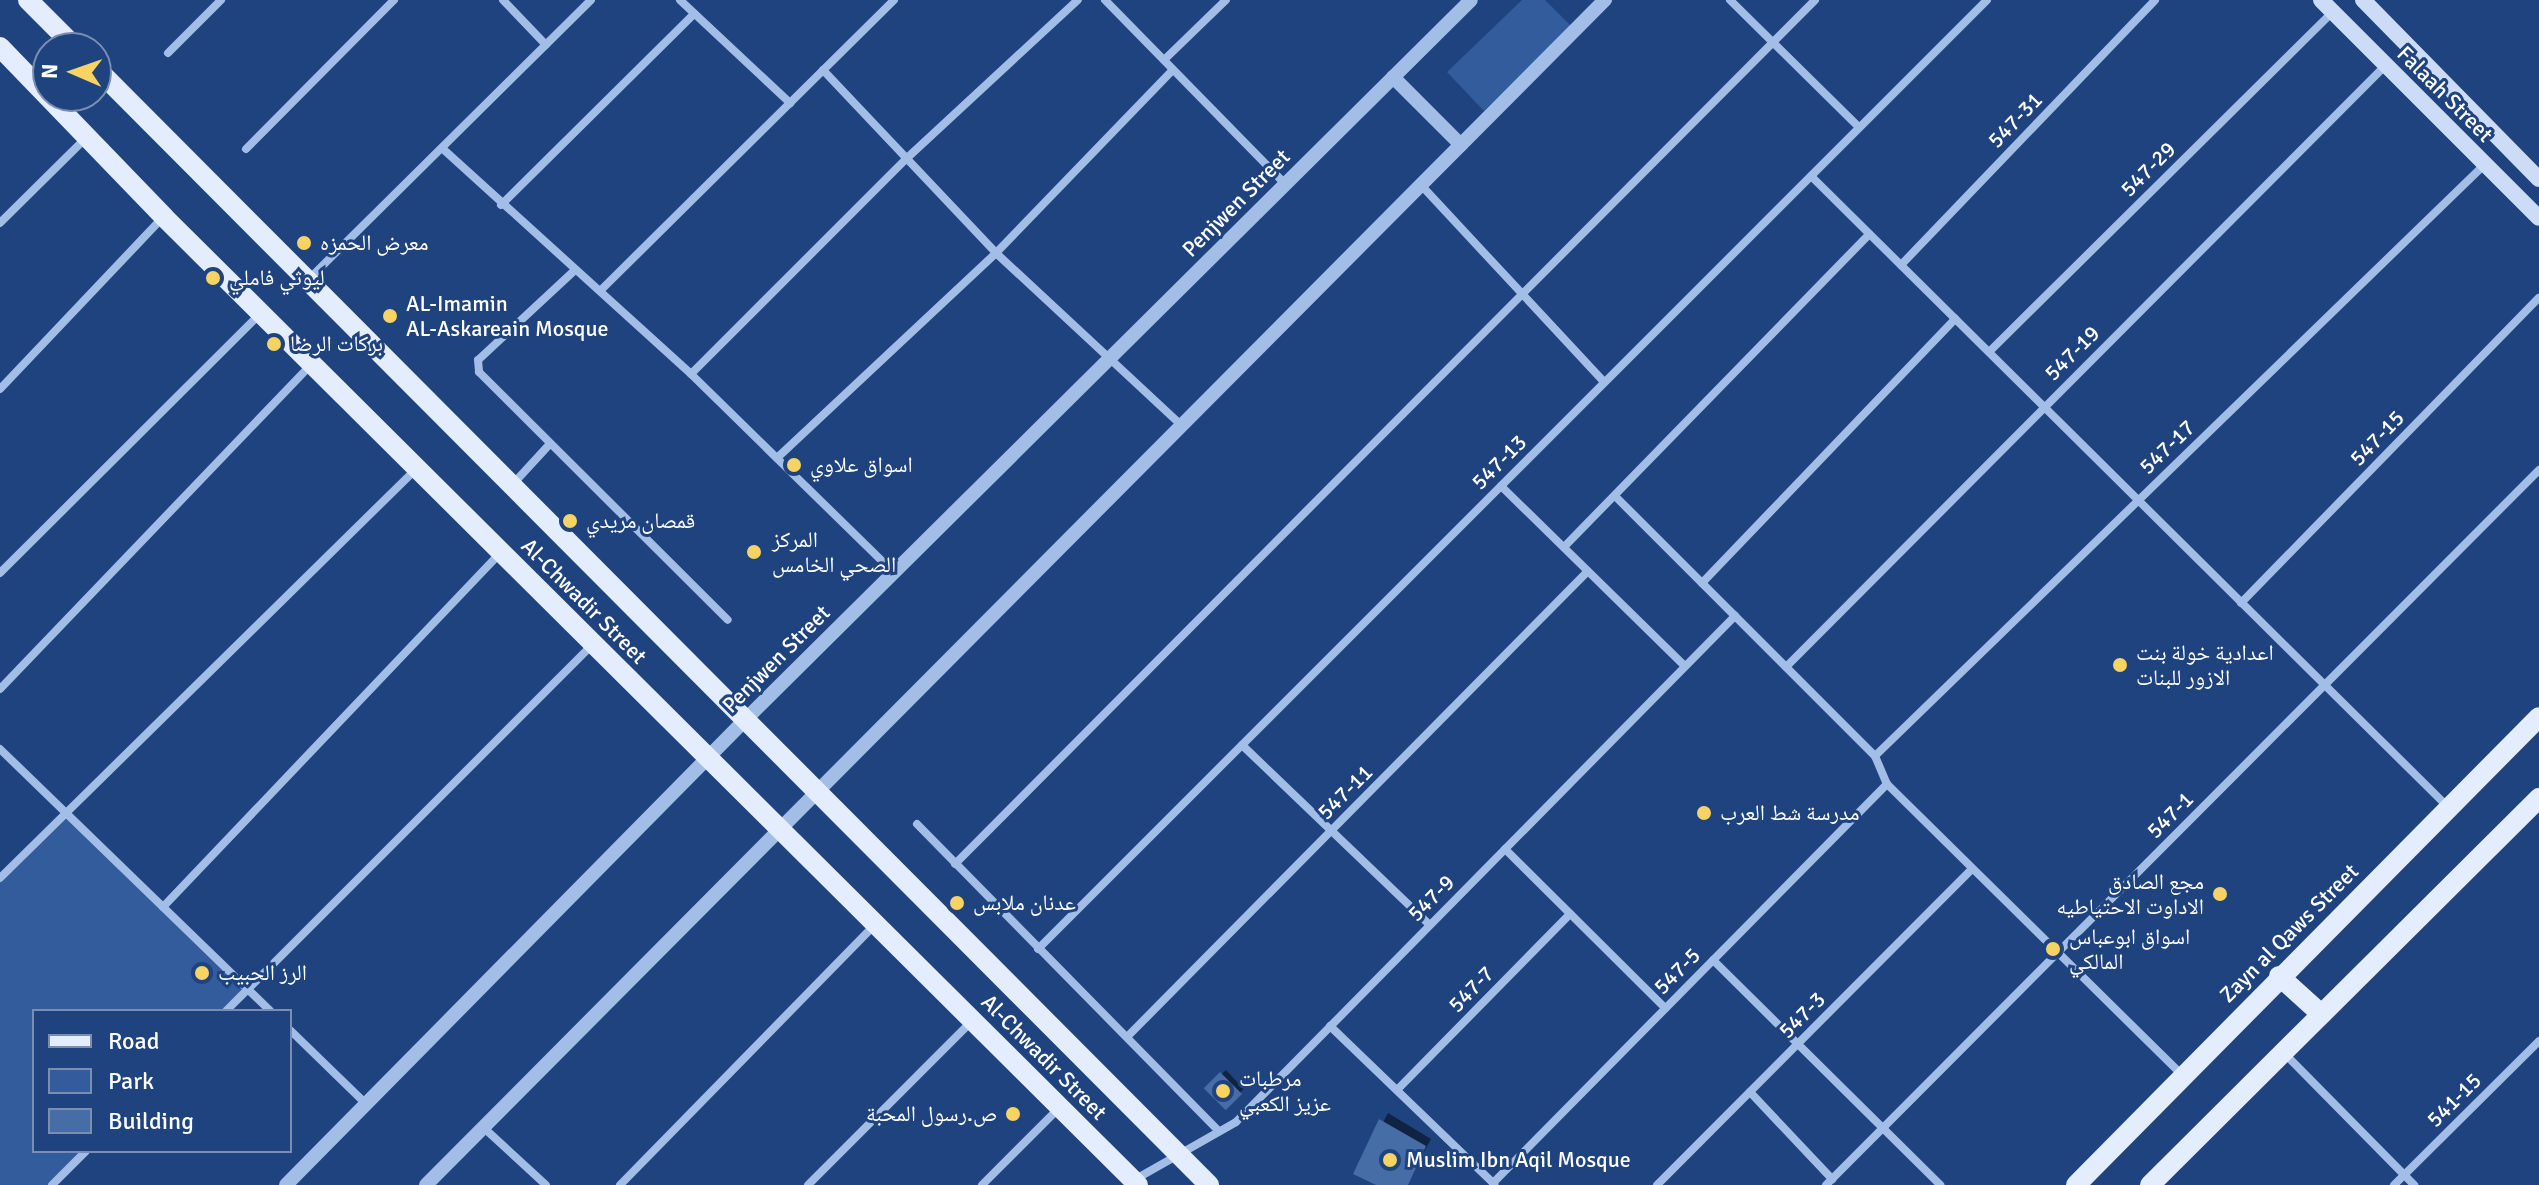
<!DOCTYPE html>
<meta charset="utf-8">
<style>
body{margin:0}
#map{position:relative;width:2539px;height:1185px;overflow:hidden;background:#1f437e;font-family:Signika,"Noto Naskh Arabic",sans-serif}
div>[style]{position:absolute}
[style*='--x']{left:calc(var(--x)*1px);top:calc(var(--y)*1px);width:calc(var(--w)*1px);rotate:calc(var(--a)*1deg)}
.green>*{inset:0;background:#325c9c}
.shadow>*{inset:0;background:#0007;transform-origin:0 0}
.building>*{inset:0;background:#476da7;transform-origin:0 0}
.minor>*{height:8px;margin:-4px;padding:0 4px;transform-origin:4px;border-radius:4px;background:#a2bee7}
.tertiary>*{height:14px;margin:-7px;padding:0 7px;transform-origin:7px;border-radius:7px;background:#a2bee7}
.secondary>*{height:16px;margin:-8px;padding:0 8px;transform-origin:8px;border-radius:8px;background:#cddcf6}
.primary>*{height:20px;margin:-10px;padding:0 10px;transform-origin:10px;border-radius:10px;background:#e4edfd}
.dots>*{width:22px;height:22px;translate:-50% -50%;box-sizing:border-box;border:4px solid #1f437e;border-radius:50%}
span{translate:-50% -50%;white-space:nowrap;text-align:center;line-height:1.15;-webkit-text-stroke:6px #1f437e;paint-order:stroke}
.street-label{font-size:22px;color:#fff}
.poi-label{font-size:22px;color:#fff}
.left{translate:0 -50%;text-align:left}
.right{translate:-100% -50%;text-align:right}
.legend{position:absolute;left:32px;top:1009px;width:260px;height:144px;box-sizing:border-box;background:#1f437e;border:2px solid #798eb2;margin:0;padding:10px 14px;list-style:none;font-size:24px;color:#fff}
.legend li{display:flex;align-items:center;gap:16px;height:40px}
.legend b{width:40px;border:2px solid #798eb2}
.north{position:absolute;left:32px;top:32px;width:80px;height:80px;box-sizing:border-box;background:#1f437e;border:2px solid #798eb2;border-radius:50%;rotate:272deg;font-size:22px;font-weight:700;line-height:32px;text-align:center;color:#fff}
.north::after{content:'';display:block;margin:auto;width:28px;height:36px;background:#f6d362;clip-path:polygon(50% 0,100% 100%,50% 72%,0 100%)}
</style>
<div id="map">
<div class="green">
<i style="clip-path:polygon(1522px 0,1545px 0,1571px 26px,1484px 111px,1447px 72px)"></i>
<i style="clip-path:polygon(67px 813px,248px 989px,226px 1011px,34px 1011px,34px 1151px,86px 1151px,52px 1185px,0 1185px,0 881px)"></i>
</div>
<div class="shadow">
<i style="left:1226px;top:1070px;width:26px;height:26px;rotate:47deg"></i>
<i style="clip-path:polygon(1388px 1113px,1431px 1139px,1406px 1185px,1381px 1185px,1356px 1173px)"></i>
</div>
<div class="building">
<i style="left:1220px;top:1072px;width:31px;height:23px;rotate:45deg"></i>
<i style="clip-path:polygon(1379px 1119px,1426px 1146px,1408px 1185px,1376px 1185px,1353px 1174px)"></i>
</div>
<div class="minor">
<i style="--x:503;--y:0;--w:62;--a:46.3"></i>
<i style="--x:680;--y:0;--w:151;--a:43.1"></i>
<i style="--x:1105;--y:0;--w:257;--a:45.6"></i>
<i style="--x:1730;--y:0;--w:181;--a:44.6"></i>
<i style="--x:168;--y:53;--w:75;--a:-45"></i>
<i style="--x:1164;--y:60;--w:86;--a:-44.1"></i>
<i style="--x:823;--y:70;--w:252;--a:46.6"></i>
<i style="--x:996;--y:253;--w:254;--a:42.9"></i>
<i style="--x:246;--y:149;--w:210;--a:-45.2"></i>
<i style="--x:443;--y:149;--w:335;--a:42.2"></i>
<i style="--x:691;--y:374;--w:284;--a:44.4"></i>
<i style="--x:1811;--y:176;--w:897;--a:44.73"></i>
<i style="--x:1421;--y:185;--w:269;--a:47.1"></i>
<i style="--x:501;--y:205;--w:272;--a:-44.7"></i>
<i style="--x:0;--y:223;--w:122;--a:-44.7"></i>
<i style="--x:1901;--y:265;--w:367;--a:-46.2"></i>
<i style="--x:575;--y:270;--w:132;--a:137.1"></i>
<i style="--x:478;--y:360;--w:12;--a:85"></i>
<i style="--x:479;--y:372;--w:351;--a:44.9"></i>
<i style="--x:308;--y:280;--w:398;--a:-44.7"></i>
<i style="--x:601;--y:290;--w:412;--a:-44.7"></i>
<i style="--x:1989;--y:352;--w:483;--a:-44.7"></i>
<i style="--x:691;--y:374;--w:304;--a:-45"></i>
<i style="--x:906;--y:159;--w:234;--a:-42.8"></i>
<i style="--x:0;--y:389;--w:236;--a:-46.5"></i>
<i style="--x:777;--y:458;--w:300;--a:-43.1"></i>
<i style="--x:996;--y:253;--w:253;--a:-46"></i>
<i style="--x:513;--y:484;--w:52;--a:-47.4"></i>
<i style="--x:1501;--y:486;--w:257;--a:44.4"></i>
<i style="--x:1616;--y:497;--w:366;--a:45"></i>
<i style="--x:1875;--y:756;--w:30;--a:67"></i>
<i style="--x:1887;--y:784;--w:414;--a:44.6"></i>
<i style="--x:1564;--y:547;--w:437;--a:-45.7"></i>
<i style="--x:0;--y:573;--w:367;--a:-44.9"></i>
<i style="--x:1702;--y:583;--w:366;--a:-46.2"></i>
<i style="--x:2241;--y:603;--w:426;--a:-45.7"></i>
<i style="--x:1786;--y:667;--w:849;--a:-45.1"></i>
<i style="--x:0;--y:689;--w:451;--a:-46.2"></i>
<i style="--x:1242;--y:745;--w:260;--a:43.8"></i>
<i style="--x:0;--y:749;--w:376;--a:44.1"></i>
<i style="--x:1875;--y:756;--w:850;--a:-44.14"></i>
<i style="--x:917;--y:824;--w:429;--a:45.5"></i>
<i style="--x:1505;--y:849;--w:226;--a:44.8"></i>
<i style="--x:955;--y:864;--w:1219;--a:-45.13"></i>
<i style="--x:0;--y:878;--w:583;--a:-44.51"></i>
<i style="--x:163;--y:907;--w:490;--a:-46.4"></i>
<i style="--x:1038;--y:949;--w:1342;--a:-45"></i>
<i style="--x:1713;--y:960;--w:320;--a:44.7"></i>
<i style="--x:226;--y:1011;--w:519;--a:-45"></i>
<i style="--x:1330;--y:1026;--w:228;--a:43.9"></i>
<i style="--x:290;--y:1030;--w:106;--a:44.2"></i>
<i style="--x:1127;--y:1037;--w:655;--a:-45.31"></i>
<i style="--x:2283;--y:1052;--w:187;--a:45.4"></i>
<i style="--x:1397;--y:1090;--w:247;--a:-45.5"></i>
<i style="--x:1750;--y:1092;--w:120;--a:46.7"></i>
<i style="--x:484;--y:1128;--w:84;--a:42.6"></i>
<i style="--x:1134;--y:1180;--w:117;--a:-29.6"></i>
<i style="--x:1236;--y:1122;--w:711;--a:-45.4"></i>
<i style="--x:1493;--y:1183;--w:561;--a:-45.36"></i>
<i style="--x:52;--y:1185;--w:48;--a:-45"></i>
<i style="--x:620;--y:1185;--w:363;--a:-45.6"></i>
<i style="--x:808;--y:1185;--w:232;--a:-45"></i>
<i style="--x:982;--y:1185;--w:107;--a:-45"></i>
<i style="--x:1657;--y:1185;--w:446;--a:-45.1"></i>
<i style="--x:1826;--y:1185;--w:1010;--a:-45.08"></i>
<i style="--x:2394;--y:1185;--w:204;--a:-44.8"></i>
</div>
<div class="tertiary">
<i style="--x:1393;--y:77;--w:96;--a:45"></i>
<i style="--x:286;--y:1185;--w:653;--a:-45.37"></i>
<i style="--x:745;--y:720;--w:1022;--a:-44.76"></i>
<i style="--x:426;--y:1185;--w:1672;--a:-45.15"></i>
</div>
<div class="secondary">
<i style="--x:2321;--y:0;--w:308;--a:45"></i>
<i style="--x:2363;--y:0;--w:251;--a:45.5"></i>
</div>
<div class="primary">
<i style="--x:28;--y:0;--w:68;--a:45"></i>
<i style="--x:0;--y:47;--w:236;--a:46"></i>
<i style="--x:164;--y:217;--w:1373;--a:44.82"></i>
<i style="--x:96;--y:68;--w:1577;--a:45.1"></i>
<i style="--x:2279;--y:976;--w:57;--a:42.1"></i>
<i style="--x:2076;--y:1185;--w:658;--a:-45.31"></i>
<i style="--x:2150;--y:1185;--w:549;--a:-44.85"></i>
</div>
<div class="dots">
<i style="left:304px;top:243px;background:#f6d362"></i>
<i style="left:213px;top:278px;background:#f6d362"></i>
<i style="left:390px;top:316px;background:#f6d362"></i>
<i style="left:274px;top:344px;background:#f6d362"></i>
<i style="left:794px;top:465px;background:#f6d362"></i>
<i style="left:570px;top:521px;background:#f6d362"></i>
<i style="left:754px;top:552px;background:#f6d362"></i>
<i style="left:2120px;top:665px;background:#f6d362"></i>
<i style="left:1704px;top:813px;background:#f6d362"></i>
<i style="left:2220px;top:894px;background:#f6d362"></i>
<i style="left:957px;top:903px;background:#f6d362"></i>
<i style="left:2053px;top:949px;background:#f6d362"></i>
<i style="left:202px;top:973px;background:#f6d362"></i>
<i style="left:1223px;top:1091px;background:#f6d362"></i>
<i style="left:1013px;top:1114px;background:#f6d362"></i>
<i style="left:1390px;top:1160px;background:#f6d362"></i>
</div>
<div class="street-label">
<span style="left:2445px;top:94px;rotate:45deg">Falaah Street</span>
<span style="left:2015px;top:120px;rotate:-46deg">547-31</span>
<span style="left:2148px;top:169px;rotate:-45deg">547-29</span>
<span style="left:1236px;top:203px;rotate:-45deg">Penjwen Street</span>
<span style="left:2072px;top:353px;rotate:-45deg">547-19</span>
<span style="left:2377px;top:438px;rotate:-46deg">547-15</span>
<span style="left:2167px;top:447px;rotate:-44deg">547-17</span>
<span style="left:1499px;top:462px;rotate:-45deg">547-13</span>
<span style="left:584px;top:601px;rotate:45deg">Al-Chwadir Street</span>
<span style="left:776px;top:659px;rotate:-45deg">Penjwen Street</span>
<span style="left:1345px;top:792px;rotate:-45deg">547-11</span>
<span style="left:2170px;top:815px;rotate:-45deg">547-1</span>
<span style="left:1431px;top:898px;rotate:-45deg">547-9</span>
<span style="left:2289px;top:933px;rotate:-45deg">Zayn al Qaws Street</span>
<span style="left:1677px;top:971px;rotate:-45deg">547-5</span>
<span style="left:1471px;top:989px;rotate:-46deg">547-7</span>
<span style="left:1802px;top:1015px;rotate:-45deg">547-3</span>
<span style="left:1044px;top:1057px;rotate:45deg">Al-Chwadir Street</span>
<span style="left:2454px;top:1100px;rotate:-45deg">541-15</span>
</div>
<div class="poi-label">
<span class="left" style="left:320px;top:243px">معرض الحمزه</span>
<span class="left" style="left:229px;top:278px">ليوثي فاملي</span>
<span class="left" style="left:406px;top:316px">AL-Imamin<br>AL-Askareain Mosque</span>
<span class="left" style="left:290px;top:344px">بركات الرضا</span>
<span class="left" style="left:810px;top:465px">اسواق علاوي</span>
<span class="left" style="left:586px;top:521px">قمصان مريدي</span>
<span class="left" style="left:772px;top:552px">المركز<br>الصحي الخامس</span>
<span class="left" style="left:2136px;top:665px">اعدادية خولة بنت<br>الازور للبنات</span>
<span class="left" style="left:1720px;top:813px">مدرسة شط العرب</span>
<span class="right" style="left:2204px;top:894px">مجع الصادق<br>الاداوت الاحتياطيه</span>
<span class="left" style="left:973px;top:903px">عدنان ملابس</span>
<span class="left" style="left:2069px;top:949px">اسواق ابوعباس<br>المالكي</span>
<span class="left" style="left:218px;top:973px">الرز الحبيب</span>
<span class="left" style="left:1239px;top:1091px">مرطبات<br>عزيز الكعبي</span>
<span class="right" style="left:997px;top:1114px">ص.رسول المحبة</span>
<span class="left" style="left:1406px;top:1160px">Muslim Ibn Aqil Mosque</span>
</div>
<ul class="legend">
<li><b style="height:10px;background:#e4edfd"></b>Road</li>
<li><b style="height:22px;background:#325c9c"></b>Park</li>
<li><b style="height:22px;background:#476da7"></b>Building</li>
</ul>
<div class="north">N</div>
</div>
